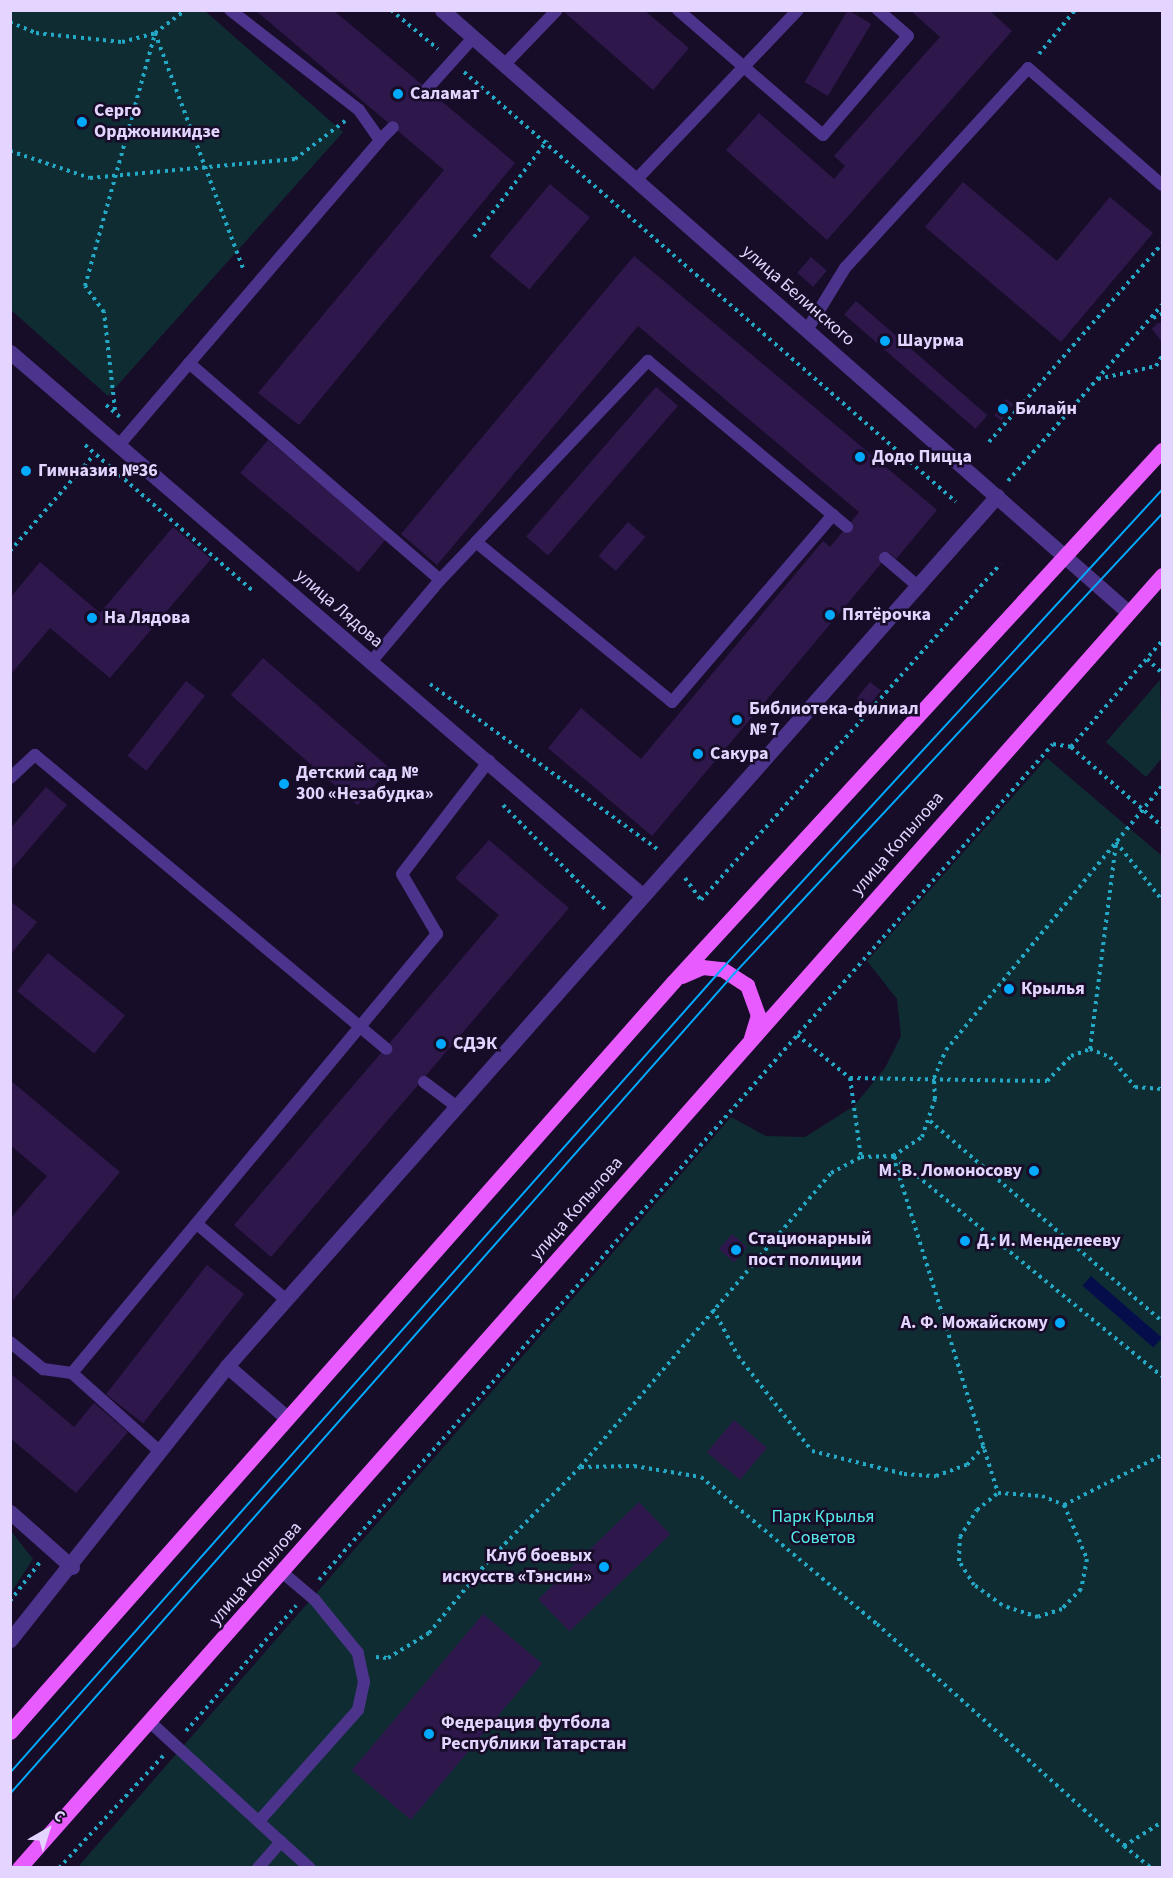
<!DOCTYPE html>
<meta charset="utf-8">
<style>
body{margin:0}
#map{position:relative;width:1173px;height:1878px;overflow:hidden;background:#180d29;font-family:"Source Sans 3",sans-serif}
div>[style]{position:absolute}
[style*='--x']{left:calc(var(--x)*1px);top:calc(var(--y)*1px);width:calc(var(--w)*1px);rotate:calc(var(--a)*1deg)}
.green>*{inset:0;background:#0f2c33}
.water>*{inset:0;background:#050e4a;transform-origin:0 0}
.building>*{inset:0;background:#2e174b;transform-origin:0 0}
.path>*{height:4px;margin-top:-2px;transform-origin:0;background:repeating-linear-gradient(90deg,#23a9c5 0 3px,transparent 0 7.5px)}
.service>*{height:12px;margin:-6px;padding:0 6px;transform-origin:6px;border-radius:6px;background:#4c348c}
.minor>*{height:15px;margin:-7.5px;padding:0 7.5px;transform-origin:7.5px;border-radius:7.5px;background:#4c348c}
.tertiary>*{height:15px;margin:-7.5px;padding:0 7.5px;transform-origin:7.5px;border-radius:7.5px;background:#4c348c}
.primary>*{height:15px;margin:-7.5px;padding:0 7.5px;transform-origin:7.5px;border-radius:7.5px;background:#e85cff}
.tram>*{height:1.5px;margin:-0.75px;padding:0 0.75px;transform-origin:0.75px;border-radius:0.75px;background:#01aaff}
.dots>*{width:16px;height:16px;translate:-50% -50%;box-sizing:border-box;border:3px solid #180d29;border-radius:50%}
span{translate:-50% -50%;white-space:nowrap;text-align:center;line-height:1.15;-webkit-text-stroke:5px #180d29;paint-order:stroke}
.poi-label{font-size:18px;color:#e3d5ff;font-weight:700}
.left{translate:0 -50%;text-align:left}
.right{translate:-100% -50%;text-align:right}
.street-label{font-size:18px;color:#e3d5ff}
.park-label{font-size:18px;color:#54ece9}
.frame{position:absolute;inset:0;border:12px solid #e3d5ff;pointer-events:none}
.north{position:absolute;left:18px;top:1800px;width:60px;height:60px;-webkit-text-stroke:4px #180d29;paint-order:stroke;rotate:39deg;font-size:16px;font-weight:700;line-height:24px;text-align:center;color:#e3d5ff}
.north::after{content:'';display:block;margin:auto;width:21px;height:27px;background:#e3d5ff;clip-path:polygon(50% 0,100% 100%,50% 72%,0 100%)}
</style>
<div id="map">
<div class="green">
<i style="clip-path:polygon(11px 10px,205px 11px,343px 132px,108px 396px,11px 310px)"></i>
<i style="clip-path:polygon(1160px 680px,1162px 758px,1146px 777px,1106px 742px)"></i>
<i style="clip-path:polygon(1047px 758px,1162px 856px,1162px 1867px,77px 1868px,731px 1117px,766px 1136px,805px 1137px,854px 1106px,885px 1068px,901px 1036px,897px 999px,867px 961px)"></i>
<i style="clip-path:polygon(11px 1531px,33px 1559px,11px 1593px)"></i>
</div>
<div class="water">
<i style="left:1091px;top:1276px;width:94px;height:13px;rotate:41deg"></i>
</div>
<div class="building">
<i style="clip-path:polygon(255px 10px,333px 10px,515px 163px,299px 425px,258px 393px,444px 170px)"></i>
<i style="clip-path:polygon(562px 10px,644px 10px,689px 48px,653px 90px)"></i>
<i style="left:848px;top:10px;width:27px;height:84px;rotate:31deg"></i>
<i style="clip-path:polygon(910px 10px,989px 10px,1012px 31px,827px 240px,726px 150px,759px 113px,834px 179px,845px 166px,834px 156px,940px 37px)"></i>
<i style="clip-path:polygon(963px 182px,1057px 261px,1110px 197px,1153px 233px,1061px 342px,925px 227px)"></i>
<i style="left:550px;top:184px;width:52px;height:94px;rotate:40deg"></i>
<i style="clip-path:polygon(634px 256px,937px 510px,896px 559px,890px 553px,652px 836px,548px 748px,581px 708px,641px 759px,823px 541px,830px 547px,859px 512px,638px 326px,437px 565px,401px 534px)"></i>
<i style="left:811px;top:257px;width:21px;height:21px;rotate:41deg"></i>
<i style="left:856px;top:301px;width:174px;height:18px;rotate:41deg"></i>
<i style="clip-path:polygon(1158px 323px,1162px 323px,1162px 342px,1152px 329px)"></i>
<i style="left:656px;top:387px;width:29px;height:198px;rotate:41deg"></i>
<i style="left:1006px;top:399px;width:9px;height:20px;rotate:36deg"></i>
<i style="left:268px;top:440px;width:154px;height:43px;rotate:40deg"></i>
<i style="left:628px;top:522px;width:23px;height:45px;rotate:41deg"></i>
<i style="clip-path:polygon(173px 527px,211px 559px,110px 678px,50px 628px,10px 675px,10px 598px,40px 562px,100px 613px)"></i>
<i style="left:263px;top:658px;width:168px;height:49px;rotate:41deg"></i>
<i style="left:186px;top:681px;width:24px;height:95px;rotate:38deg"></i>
<i style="left:870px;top:682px;width:14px;height:21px;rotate:39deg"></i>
<i style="clip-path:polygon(46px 787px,67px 805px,10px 871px,10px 829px)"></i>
<i style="clip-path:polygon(489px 840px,569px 908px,271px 1257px,234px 1225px,499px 915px,455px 878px)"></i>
<i style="clip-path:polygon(10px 901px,37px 922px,10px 955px)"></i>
<i style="left:48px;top:953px;width:99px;height:49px;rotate:39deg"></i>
<i style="clip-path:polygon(10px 1080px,120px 1172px,13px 1300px,10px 1219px,47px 1176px,10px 1145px)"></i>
<i style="left:732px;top:1234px;width:20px;height:20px;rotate:41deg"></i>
<i style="left:207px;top:1265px;width:47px;height:164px;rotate:38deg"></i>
<i style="clip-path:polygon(10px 1373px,74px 1427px,94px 1403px,128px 1432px,76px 1493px,10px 1438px)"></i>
<i style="left:734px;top:1420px;width:43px;height:42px;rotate:40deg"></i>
<i style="left:639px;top:1502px;width:45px;height:140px;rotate:46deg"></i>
<i style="left:483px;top:1614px;width:77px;height:204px;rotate:40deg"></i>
</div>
<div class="path">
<i style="--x:391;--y:10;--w:61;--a:39.7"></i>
<i style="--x:10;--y:22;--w:28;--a:23"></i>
<i style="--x:36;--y:33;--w:86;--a:6"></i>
<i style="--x:122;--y:42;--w:34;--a:-15"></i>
<i style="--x:155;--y:33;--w:254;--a:69.5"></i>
<i style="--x:1039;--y:54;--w:57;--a:-50.7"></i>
<i style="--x:464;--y:72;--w:653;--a:41.15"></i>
<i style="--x:10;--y:151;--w:84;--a:18.6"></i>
<i style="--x:90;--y:178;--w:206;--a:-5.3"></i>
<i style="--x:295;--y:159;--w:63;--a:-37.2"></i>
<i style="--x:474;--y:237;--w:121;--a:-52.8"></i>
<i style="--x:1153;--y:318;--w:10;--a:-24"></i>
<i style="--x:1098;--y:379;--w:59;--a:-12.6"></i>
<i style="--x:1156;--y:366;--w:12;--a:-59"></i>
<i style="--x:106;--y:405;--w:18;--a:41"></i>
<i style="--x:115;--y:410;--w:99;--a:-96.4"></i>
<i style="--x:104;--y:312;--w:32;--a:-126"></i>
<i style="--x:85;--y:286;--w:263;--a:-74.5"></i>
<i style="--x:155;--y:33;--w:38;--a:-37"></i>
<i style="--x:989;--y:442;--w:263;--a:-48.9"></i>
<i style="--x:85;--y:445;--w:223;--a:41"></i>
<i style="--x:1008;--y:481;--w:234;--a:-48.8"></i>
<i style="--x:10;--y:551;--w:126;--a:-48.9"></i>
<i style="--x:1147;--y:659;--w:21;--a:43"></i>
<i style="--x:430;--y:684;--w:284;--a:36"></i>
<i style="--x:1071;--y:747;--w:140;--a:-49.4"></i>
<i style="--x:503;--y:805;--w:146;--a:45.6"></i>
<i style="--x:1116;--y:842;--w:74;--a:51.6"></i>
<i style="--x:685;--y:878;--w:27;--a:54"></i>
<i style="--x:701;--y:900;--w:450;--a:-48.3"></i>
<i style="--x:797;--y:1035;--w:68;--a:39.1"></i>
<i style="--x:850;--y:1078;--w:197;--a:0.9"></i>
<i style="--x:1047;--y:1081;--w:35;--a:-46"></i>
<i style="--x:1071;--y:1056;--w:20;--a:-20"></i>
<i style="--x:1090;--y:1049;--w:208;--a:-82.8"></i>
<i style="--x:1090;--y:1049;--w:22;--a:22"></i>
<i style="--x:1110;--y:1057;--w:39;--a:50"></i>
<i style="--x:1135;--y:1087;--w:27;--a:4"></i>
<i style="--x:850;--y:1078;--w:80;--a:82.1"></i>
<i style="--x:930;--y:1121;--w:306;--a:40.8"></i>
<i style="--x:893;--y:1156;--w:353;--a:72.7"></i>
<i style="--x:894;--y:1157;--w:346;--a:39.3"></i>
<i style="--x:713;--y:1309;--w:53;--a:62"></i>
<i style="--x:738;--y:1356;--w:120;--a:52.1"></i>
<i style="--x:812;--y:1451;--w:95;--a:14"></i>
<i style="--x:904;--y:1474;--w:32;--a:4"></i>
<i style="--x:936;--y:1476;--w:33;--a:-20"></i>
<i style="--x:967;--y:1465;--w:27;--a:-48"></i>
<i style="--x:581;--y:1467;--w:53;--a:-1.1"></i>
<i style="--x:634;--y:1466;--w:68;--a:9.3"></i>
<i style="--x:701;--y:1477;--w:229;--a:39.9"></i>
<i style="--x:877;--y:1624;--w:332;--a:41.9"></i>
<i style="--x:1124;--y:1846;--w:45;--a:-32.3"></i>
<i style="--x:1064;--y:1505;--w:59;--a:66.9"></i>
<i style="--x:1087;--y:1559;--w:31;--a:101"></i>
<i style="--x:1081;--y:1589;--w:28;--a:134"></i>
<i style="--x:1062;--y:1609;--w:25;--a:162"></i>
<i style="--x:1038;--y:1617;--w:38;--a:-162"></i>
<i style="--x:1002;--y:1605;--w:34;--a:-144"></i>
<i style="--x:974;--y:1585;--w:28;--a:-122"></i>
<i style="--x:959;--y:1561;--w:24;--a:-88"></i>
<i style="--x:960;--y:1537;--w:32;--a:-58"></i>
<i style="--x:977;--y:1510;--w:27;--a:-39"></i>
<i style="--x:998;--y:1493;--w:44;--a:3.9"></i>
<i style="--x:1042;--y:1496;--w:24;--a:22"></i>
<i style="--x:1064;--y:1505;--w:110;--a:-27"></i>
<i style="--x:319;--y:1580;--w:1112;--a:-48.72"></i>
<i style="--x:1053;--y:744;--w:18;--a:9"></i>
<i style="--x:1071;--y:747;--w:121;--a:41"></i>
<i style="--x:10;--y:1601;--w:49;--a:-52.4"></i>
<i style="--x:376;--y:1657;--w:12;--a:5"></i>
<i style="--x:388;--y:1658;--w:48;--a:-31.4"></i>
<i style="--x:429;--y:1633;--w:94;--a:-50.6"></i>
<i style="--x:489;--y:1560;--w:130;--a:-45.6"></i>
<i style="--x:580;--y:1467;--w:387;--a:-49.5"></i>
<i style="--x:831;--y:1173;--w:34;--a:-28"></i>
<i style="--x:861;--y:1157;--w:32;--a:-2"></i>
<i style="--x:893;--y:1156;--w:35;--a:-33"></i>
<i style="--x:922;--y:1137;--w:40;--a:-71.1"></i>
<i style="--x:935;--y:1099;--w:21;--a:-93"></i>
<i style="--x:934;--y:1078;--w:30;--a:-67"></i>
<i style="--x:946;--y:1050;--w:341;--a:-50.7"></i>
<i style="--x:186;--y:1731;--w:167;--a:-48.7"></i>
<i style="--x:1124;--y:1846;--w:35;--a:39"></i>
<i style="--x:59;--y:1868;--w:153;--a:-47.1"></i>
</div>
<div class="service">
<i style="--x:678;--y:10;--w:191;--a:40.8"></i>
<i style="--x:823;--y:135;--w:130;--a:-49.4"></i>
<i style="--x:908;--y:36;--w:40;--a:-139"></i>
<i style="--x:504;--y:65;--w:76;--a:-46.1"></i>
<i style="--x:427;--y:89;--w:69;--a:-48"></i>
<i style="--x:380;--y:140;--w:18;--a:-45"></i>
<i style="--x:636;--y:180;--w:235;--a:-46.4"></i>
<i style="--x:807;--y:330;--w:73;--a:-58.5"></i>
<i style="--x:845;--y:268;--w:271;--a:-47.5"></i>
<i style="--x:1028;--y:68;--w:178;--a:41.1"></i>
<i style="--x:189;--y:363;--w:332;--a:40.8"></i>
<i style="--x:440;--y:580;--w:52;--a:-46.5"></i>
<i style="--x:476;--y:542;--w:253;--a:39.2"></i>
<i style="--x:672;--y:702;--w:247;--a:-49.3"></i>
<i style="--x:119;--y:445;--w:401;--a:-49.4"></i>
<i style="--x:380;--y:140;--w:37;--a:-125"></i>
<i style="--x:359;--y:110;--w:163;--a:-142.2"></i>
<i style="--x:476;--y:542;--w:250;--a:-46.5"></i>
<i style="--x:648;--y:361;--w:259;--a:39.8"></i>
<i style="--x:885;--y:558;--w:45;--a:40.5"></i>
<i style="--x:371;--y:662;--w:107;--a:-49.9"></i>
<i style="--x:10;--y:778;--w:34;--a:-43"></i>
<i style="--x:35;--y:755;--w:458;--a:39.9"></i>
<i style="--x:424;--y:1082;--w:40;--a:37"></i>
<i style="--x:197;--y:1224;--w:116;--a:40.4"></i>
<i style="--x:10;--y:1342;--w:43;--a:39.3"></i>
<i style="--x:43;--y:1369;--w:29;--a:8"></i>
<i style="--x:72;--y:1373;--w:114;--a:41.8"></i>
<i style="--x:72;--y:1373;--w:571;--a:-50.26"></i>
<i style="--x:437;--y:934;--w:69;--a:-120.3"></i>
<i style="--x:402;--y:874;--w:143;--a:-52.4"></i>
<i style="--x:151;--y:1723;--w:176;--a:42.5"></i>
<i style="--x:259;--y:1821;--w:149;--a:-48.3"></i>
<i style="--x:358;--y:1710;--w:29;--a:-78"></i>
<i style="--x:364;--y:1682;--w:30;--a:-102"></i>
<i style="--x:358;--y:1653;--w:68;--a:-129.1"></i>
<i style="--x:315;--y:1600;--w:42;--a:-139.8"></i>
<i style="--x:258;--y:1868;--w:35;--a:-49"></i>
<i style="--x:281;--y:1842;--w:39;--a:42"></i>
</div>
<div class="minor">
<i style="--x:10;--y:352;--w:833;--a:40.67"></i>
<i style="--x:227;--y:1366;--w:77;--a:40.8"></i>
<i style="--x:10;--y:1512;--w:83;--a:41.6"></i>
<i style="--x:10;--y:1640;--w:350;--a:-51.6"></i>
<i style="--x:227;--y:1366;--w:1162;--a:-48.49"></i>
</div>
<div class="tertiary">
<i style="--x:442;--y:10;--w:913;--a:41.27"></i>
</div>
<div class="primary">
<i style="--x:682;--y:976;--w:22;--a:-24"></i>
<i style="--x:702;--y:967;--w:20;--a:6"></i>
<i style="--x:722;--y:969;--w:30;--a:33"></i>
<i style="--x:747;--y:985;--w:32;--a:70"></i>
<i style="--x:758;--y:1015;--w:24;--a:107"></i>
<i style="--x:10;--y:1732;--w:1001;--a:-48.52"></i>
<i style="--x:673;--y:982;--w:723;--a:-47.41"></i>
<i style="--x:19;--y:1868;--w:1726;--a:-48.52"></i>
</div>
<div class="tram">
<i style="--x:10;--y:1773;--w:1074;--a:-48.47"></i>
<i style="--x:722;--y:969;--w:650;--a:-47.43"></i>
<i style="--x:10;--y:1794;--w:1094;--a:-48.56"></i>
<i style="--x:734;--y:974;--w:628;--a:-47.06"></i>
</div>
<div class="dots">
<i style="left:398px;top:94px;background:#01aaff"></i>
<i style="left:82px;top:122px;background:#01aaff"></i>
<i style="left:885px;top:341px;background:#01aaff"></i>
<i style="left:1003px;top:409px;background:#01aaff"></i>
<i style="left:860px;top:457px;background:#01aaff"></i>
<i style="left:26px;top:471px;background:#01aaff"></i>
<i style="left:830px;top:615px;background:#01aaff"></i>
<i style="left:92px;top:618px;background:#01aaff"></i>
<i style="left:737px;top:720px;background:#01aaff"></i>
<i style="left:698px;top:754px;background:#01aaff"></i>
<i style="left:284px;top:784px;background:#01aaff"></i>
<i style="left:1009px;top:989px;background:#01aaff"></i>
<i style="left:441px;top:1044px;background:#01aaff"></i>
<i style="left:1034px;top:1171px;background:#01aaff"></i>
<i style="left:965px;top:1241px;background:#01aaff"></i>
<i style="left:736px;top:1250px;background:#01aaff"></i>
<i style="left:1060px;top:1323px;background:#01aaff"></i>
<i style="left:604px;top:1567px;background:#01aaff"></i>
<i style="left:429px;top:1734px;background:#01aaff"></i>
</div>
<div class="poi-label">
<span class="left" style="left:410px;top:94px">Саламат</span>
<span class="left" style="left:94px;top:122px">Серго<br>Орджоникидзе</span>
<span class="left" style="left:897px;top:341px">Шаурма</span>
<span class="left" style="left:1015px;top:409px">Билайн</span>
<span class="left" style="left:872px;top:457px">Додо Пицца</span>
<span class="left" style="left:38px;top:471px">Гимназия №36</span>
<span class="left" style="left:842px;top:615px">Пятёрочка</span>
<span class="left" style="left:104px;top:618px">На Лядова</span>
<span class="left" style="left:749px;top:720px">Библиотека-филиал<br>№ 7</span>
<span class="left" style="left:710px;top:754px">Сакура</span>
<span class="left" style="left:296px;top:784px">Детский сад №<br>300 «Незабудка»</span>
<span class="left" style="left:1021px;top:989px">Крылья</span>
<span class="left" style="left:453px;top:1044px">СДЭК</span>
<span class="right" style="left:1022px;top:1171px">М. В. Ломоносову</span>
<span class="left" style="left:748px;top:1250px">Стационарный<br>пост полиции</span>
<span class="left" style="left:977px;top:1241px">Д. И. Менделееву</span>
<span class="right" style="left:1048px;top:1323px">А. Ф. Можайскому</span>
<span class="right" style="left:592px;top:1567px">Клуб боевых<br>искусств «Тэнсин»</span>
<span class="left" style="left:441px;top:1734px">Федерация футбола<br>Республики Татарстан</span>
</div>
<div class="street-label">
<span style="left:798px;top:296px;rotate:41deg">улица Белинского</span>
<span style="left:339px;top:609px;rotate:41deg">улица Лядова</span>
<span style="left:898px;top:844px;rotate:-49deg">улица Копылова</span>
<span style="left:577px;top:1209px;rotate:-49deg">улица Копылова</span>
<span style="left:256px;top:1574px;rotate:-49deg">улица Копылова</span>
</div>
<div class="park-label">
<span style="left:823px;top:1528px">Парк Крылья<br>Советов</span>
</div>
<div class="frame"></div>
<div class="north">С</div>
</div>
